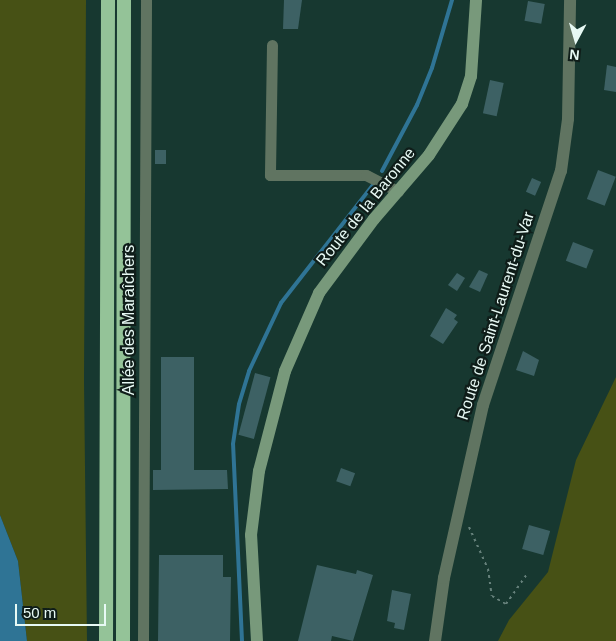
<!DOCTYPE html>
<meta charset="utf-8">
<style>
body{margin:0}
#map{position:relative;width:616px;height:641px;overflow:hidden;background:#173830;font-family:Arial,sans-serif}
div>[style]{position:absolute}
[style*='--x']{left:calc(var(--x)*1px);top:calc(var(--y)*1px);width:calc(var(--w)*1px);rotate:calc(var(--a)*1deg)}
.green>*{inset:0;background:#475115}
.water>*{inset:0;background:#2f7495}
.stream>*{height:4px;margin:-2px;padding:0 2px;transform-origin:2px;border-radius:2px;background:#2f7495}
.building>*{inset:0;background:#3d6164;transform-origin:0 0}
.path>*{height:2px;margin-top:-1px;transform-origin:0;background:repeating-linear-gradient(90deg,#66817b 0 2.5px,transparent 0 6.5px)}
.minor>*{height:11px;margin:-5.5px;padding:0 5.5px;transform-origin:5.5px;border-radius:5.5px;background:#607461}
.tertiary>*{height:12px;margin:-6px;padding:0 6px;transform-origin:6px;border-radius:6px;background:#607461}
.secondary>*{height:12px;margin:-6px;padding:0 6px;transform-origin:6px;border-radius:6px;background:#78997b}
.trunk>*{height:14px;margin:-7px;padding:0 7px;transform-origin:7px;border-radius:7px;background:#94c398}
span{translate:-50% -50%;white-space:nowrap;text-align:center;line-height:1.15;-webkit-text-stroke:4.5px #0f1d19;paint-order:stroke}
.street-label{font-size:16px;color:#e7f9f4}
.north{position:absolute;left:551px;top:15px;width:50px;height:50px;-webkit-text-stroke:4px #0f1d19;paint-order:stroke;rotate:186deg;font-size:14px;font-weight:700;line-height:20px;text-align:center;color:#e7f9f4}
.north::after{content:'';display:block;margin:auto;width:18px;height:22px;background:#e7f9f4;clip-path:polygon(50% 0,100% 100%,50% 72%,0 100%)}
.scale{position:absolute;left:15px;top:604px;width:91px;height:22px;box-sizing:border-box;border:2px solid #e7f9f4;border-top:0;padding-left:6px;font-size:15px;line-height:18px;white-space:nowrap;color:#e7f9f4;-webkit-text-stroke:4px #0f1d19;paint-order:stroke}
</style>
<div id="map">
<div class="green">
<i style="clip-path:polygon(0 0,86px 0,84px 381px,87px 641px,27px 641px,18px 561px,0 515px)"></i>
<i style="clip-path:polygon(616px 377px,616px 641px,498px 641px,509px 620px,548px 572px,576px 460px)"></i>
</div>
<div class="water">
<i style="clip-path:polygon(0 515px,18px 561px,27px 641px,0 641px)"></i>
</div>
<div class="stream">
<i style="--x:382;--y:171;--w:75;--a:-62.1"></i>
<i style="--x:417;--y:105;--w:40;--a:-68"></i>
<i style="--x:432;--y:68;--w:71;--a:-73.6"></i>
<i style="--x:242;--y:641;--w:197;--a:-92.6"></i>
<i style="--x:233;--y:444;--w:40;--a:-81.5"></i>
<i style="--x:239;--y:404;--w:34;--a:-73"></i>
<i style="--x:249;--y:371;--w:75;--a:-64.8"></i>
<i style="--x:281;--y:303;--w:150;--a:-52.1"></i>
</div>
<div class="building">
<i style="clip-path:polygon(284px 0,302px 0,298px 29px,283px 29px)"></i>
<i style="left:528px;top:1px;width:17px;height:20px;rotate:10deg"></i>
<i style="clip-path:polygon(607px 65px,616px 67px,616px 92px,604px 90px)"></i>
<i style="left:490px;top:80px;width:14px;height:34px;rotate:12deg"></i>
<i style="left:155px;top:150px;width:11px;height:14px"></i>
<i style="left:598px;top:170px;width:19px;height:31px;rotate:21deg"></i>
<i style="left:532px;top:178px;width:10px;height:15px;rotate:24deg"></i>
<i style="left:573px;top:242px;width:22px;height:20px;rotate:21deg"></i>
<i style="clip-path:polygon(479px 270px,488px 274px,480px 292px,469px 287px)"></i>
<i style="clip-path:polygon(457px 273px,465px 278px,457px 291px,448px 285px)"></i>
<i style="clip-path:polygon(446px 308px,457px 315px,454px 319px,458px 322px,443px 344px,430px 336px)"></i>
<i style="clip-path:polygon(523px 351px,539px 360px,534px 376px,516px 370px)"></i>
<i style="clip-path:polygon(161px 357px,194px 357px,194px 470px,227px 470px,228px 489px,153px 490px,153px 470px,161px 470px)"></i>
<i style="left:255px;top:373px;width:16px;height:64px;rotate:15deg"></i>
<i style="left:341px;top:468px;width:15px;height:14px;rotate:20deg"></i>
<i style="left:529px;top:525px;width:22px;height:25px;rotate:16deg"></i>
<i style="clip-path:polygon(159px 555px,223px 555px,223px 577px,231px 577px,230px 641px,158px 641px)"></i>
<i style="clip-path:polygon(317px 565px,356px 574px,357px 570px,373px 575px,353px 641px,332px 636px,331px 641px,298px 641px)"></i>
<i style="clip-path:polygon(392px 590px,411px 594px,404px 630px,394px 628px,395px 623px,387px 621px)"></i>
</div>
<div class="path">
<i style="--x:469;--y:527;--w:46;--a:65.7"></i>
<i style="--x:488;--y:569;--w:27;--a:82"></i>
<i style="--x:492;--y:596;--w:16;--a:30"></i>
<i style="--x:506;--y:604;--w:35;--a:-55"></i>
</div>
<div class="minor">
<i style="--x:272;--y:45;--w:130;--a:90.9"></i>
<i style="--x:270;--y:175;--w:96;--a:0"></i>
<i style="--x:366;--y:175;--w:36;--a:27"></i>
<i style="--x:143;--y:641;--w:641;--a:-89.73"></i>
</div>
<div class="tertiary">
<i style="--x:435;--y:641;--w:64;--a:-81.9"></i>
<i style="--x:444;--y:578;--w:177;--a:-77.3"></i>
<i style="--x:483;--y:405;--w:247;--a:-71.6"></i>
<i style="--x:561;--y:171;--w:52;--a:-82.3"></i>
<i style="--x:568;--y:119;--w:119;--a:-89"></i>
</div>
<div class="secondary">
<i style="--x:257;--y:641;--w:106;--a:-93.2"></i>
<i style="--x:251;--y:535;--w:64;--a:-82.9"></i>
<i style="--x:259;--y:471;--w:103;--a:-75.4"></i>
<i style="--x:285;--y:371;--w:85;--a:-66.4"></i>
<i style="--x:319;--y:293;--w:92;--a:-53.4"></i>
<i style="--x:374;--y:219;--w:84;--a:-49.3"></i>
<i style="--x:429;--y:155;--w:61;--a:-57.1"></i>
<i style="--x:462;--y:104;--w:29;--a:-72"></i>
<i style="--x:471;--y:76;--w:76;--a:-86.2"></i>
</div>
<div class="trunk">
<i style="--x:106;--y:641;--w:641;--a:-89.82"></i>
<i style="--x:123;--y:641;--w:641;--a:-89.91"></i>
</div>
<div class="street-label">
<span style="left:366px;top:207px;rotate:-51deg">Route de la Baronne</span>
<span style="left:496px;top:316px;rotate:-72deg">Route de Saint-Laurent-du-Var</span>
<span style="left:129px;top:320px;rotate:-90deg">Allée des Maraîchers</span>
</div>
<div class="north">N</div>
<div class="scale">50 m</div>
</div>
